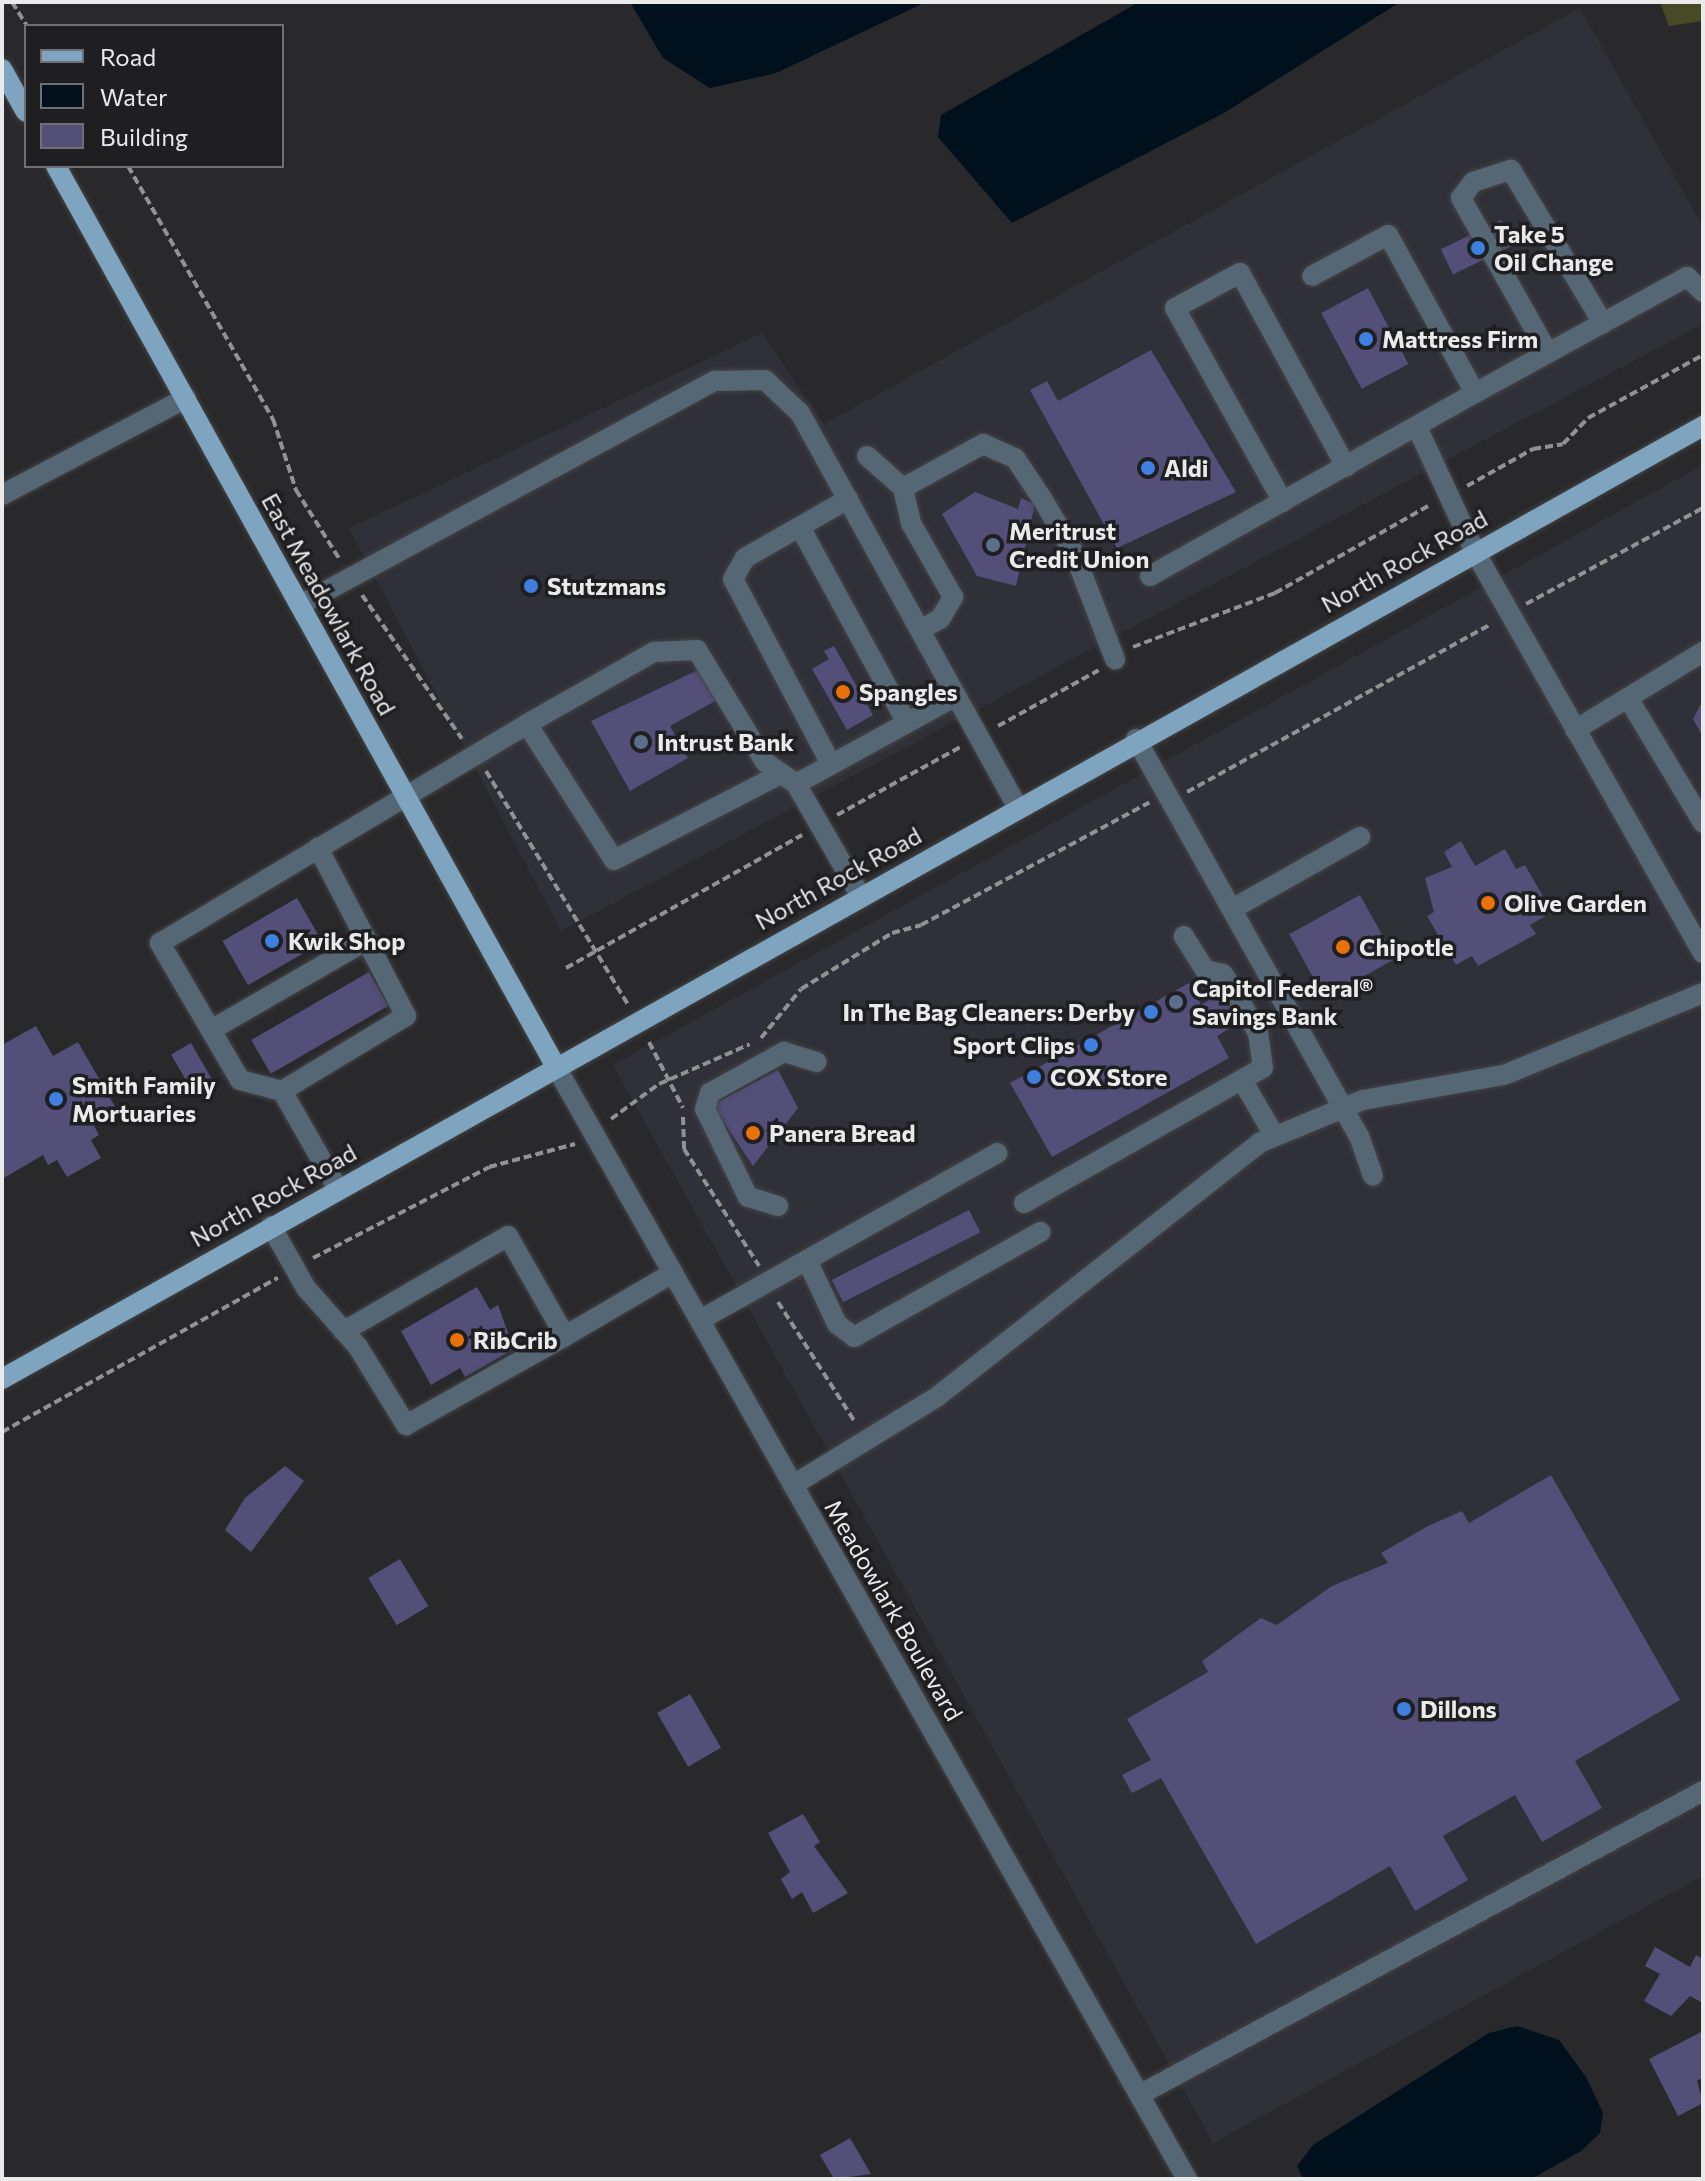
<!DOCTYPE html>
<meta charset="utf-8">
<style>
body{margin:0}
#map{position:relative;width:1705px;height:2181px;overflow:hidden;background:#29292b;font-family:Commissioner,sans-serif}
div>[style]{position:absolute}
[style*='--x']{left:calc(var(--x)*1px);top:calc(var(--y)*1px);width:calc(var(--w)*1px);rotate:calc(var(--a)*1deg)}
.built>*{inset:0;background:#303038}
.green>*{inset:0;background:#474b25}
.water>*{inset:0;background:#00101d}
.building>*{inset:0;background:#534f79;transform-origin:0 0}
.path>*{height:4px;margin-top:-2px;transform-origin:0;background:repeating-linear-gradient(90deg,#929293 0 8px,transparent 0 12px)}
.roads{filter:drop-shadow(0 0 2px #444446) drop-shadow(0 0 2px #444446)}
.minor>*{height:20px;margin:-10px;padding:0 10px;transform-origin:10px;border-radius:10px;background:#556774}
.major>*{height:20px;margin:-10px;padding:0 10px;transform-origin:10px;border-radius:10px;background:#7ea4c0}
.dots>*{width:22px;height:22px;translate:-50% -50%;box-sizing:border-box;border:4px solid #1f1f21;border-radius:50%}
span{translate:-50% -50%;white-space:nowrap;text-align:center;line-height:1.15;-webkit-text-stroke:7px #1f1f21;paint-order:stroke}
.poi-label{font-size:24px;color:#eaeaeb;font-weight:700}
.left{translate:0 -50%;text-align:left}
.right{translate:-100% -50%;text-align:right}
.street-label{font-size:24px;color:#eaeaeb}
.frame{position:absolute;inset:0;border:4px solid #eaeaeb;pointer-events:none}
.legend{position:absolute;left:24px;top:24px;width:260px;height:144px;box-sizing:border-box;background:#1f1f21;border:2px solid #707072;margin:0;padding:10px 14px;list-style:none;font-size:24px;color:#eaeaeb}
.legend li{display:flex;align-items:center;gap:16px;height:40px}
.legend b{width:40px;border:2px solid #707072}
</style>
<div id="map">
<div class="built">
<i style="clip-path:polygon(1580px 8px,1703px 227px,1703px 324px,561px 931px,349px 528px,762px 333px,824px 424px)"></i>
<i style="clip-path:polygon(1703px 465px,1703px 1876px,1213px 2143px,613px 1065px)"></i>
</div>
<div class="green">
<i style="clip-path:polygon(1660px 2px,1703px 2px,1703px 21px,1669px 26px)"></i>
</div>
<div class="water">
<i style="clip-path:polygon(630px 2px,926px 2px,776px 73px,710px 88px,663px 58px)"></i>
<i style="clip-path:polygon(1139px 2px,1400px 2px,1224px 113px,1012px 223px,938px 137px,941px 115px)"></i>
<i style="clip-path:polygon(1517px 2026px,1559px 2040px,1586px 2077px,1603px 2113px,1600px 2133px,1581px 2151px,1531px 2179px,1303px 2179px,1297px 2166px,1313px 2145px,1489px 2033px)"></i>
</div>
<div class="building">
<i style="left:1501px;top:220px;width:28px;height:67px;rotate:64deg"></i>
<i style="left:1368px;top:288px;width:86px;height:53px;rotate:62deg"></i>
<i style="clip-path:polygon(1151px 350px,1236px 492px,1117px 548px,1030px 390px,1047px 381px,1058px 401px)"></i>
<i style="clip-path:polygon(975px 492px,1018px 509px,1021px 498px,1035px 504px,1016px 586px,977px 576px,942px 514px)"></i>
<i style="clip-path:polygon(834px 646px,873px 715px,847px 730px,812px 669px,829px 659px,824px 651px)"></i>
<i style="clip-path:polygon(700px 669px,717px 700px,670px 726px,688px 758px,630px 791px,591px 721px)"></i>
<i style="clip-path:polygon(1703px 700px,1703px 737px,1693px 719px)"></i>
<i style="clip-path:polygon(1461px 841px,1475px 866px,1505px 849px,1516px 869px,1525px 865px,1552px 912px,1530px 925px,1536px 934px,1478px 966px,1472px 956px,1456px 965px,1427px 916px,1434px 912px,1425px 878px,1452px 867px,1444px 852px)"></i>
<i style="left:1360px;top:895px;width:73px;height:81px;rotate:61deg"></i>
<i style="left:297px;top:898px;width:51px;height:86px;rotate:60deg"></i>
<i style="left:369px;top:972px;width:39px;height:136px;rotate:60deg"></i>
<i style="clip-path:polygon(1189px 983px,1201px 1005px,1232px 987px,1249px 1017px,1217px 1036px,1229px 1058px,1052px 1157px,1010px 1083px)"></i>
<i style="clip-path:polygon(36px 1026px,53px 1056px,78px 1042px,118px 1112px,94px 1126px,99px 1135px,91px 1140px,101px 1158px,67px 1177px,57px 1160px,48px 1165px,43px 1155px,2px 1179px,2px 1045px)"></i>
<i style="left:191px;top:1043px;width:48px;height:23px;rotate:60deg"></i>
<i style="clip-path:polygon(778px 1070px,798px 1108px,753px 1166px,712px 1105px)"></i>
<i style="left:969px;top:1210px;width:25px;height:154px;rotate:63deg"></i>
<i style="clip-path:polygon(477px 1287px,490px 1310px,498px 1305px,514px 1349px,465px 1377px,460px 1368px,431px 1385px,401px 1331px)"></i>
<i style="clip-path:polygon(285px 1466px,304px 1481px,251px 1552px,225px 1530px,245px 1498px)"></i>
<i style="clip-path:polygon(1551px 1475px,1680px 1700px,1575px 1761px,1602px 1808px,1542px 1842px,1515px 1795px,1443px 1836px,1468px 1880px,1415px 1911px,1390px 1866px,1256px 1944px,1161px 1778px,1132px 1793px,1122px 1775px,1151px 1760px,1127px 1719px,1208px 1672px,1202px 1661px,1261px 1618px,1277px 1625px,1332px 1586px,1388px 1563px,1381px 1553px,1428px 1526px,1462px 1511px,1469px 1523px)"></i>
<i style="left:400px;top:1559px;width:55px;height:37px;rotate:59deg"></i>
<i style="left:690px;top:1694px;width:62px;height:38px;rotate:60deg"></i>
<i style="clip-path:polygon(803px 1814px,820px 1842px,814px 1846px,848px 1893px,813px 1913px,802px 1892px,792px 1899px,781px 1879px,790px 1872px,768px 1833px)"></i>
<i style="clip-path:polygon(1655px 1947px,1690px 1967px,1696px 1955px,1703px 1959px,1703px 2003px,1690px 1996px,1671px 2016px,1644px 2001px,1660px 1974px,1645px 1966px)"></i>
<i style="clip-path:polygon(1701px 2032px,1703px 2077px,1697px 2081px,1703px 2103px,1678px 2116px,1649px 2059px)"></i>
<i style="clip-path:polygon(850px 2138px,871px 2174px,834px 2179px,820px 2155px)"></i>
</div>
<div class="path">
<i style="--x:12;--y:2;--w:28;--a:58"></i>
<i style="--x:128;--y:166;--w:292;--a:60.2"></i>
<i style="--x:273;--y:419;--w:75;--a:72.1"></i>
<i style="--x:296;--y:490;--w:83;--a:57.8"></i>
<i style="--x:1467;--y:486;--w:76;--a:-29.3"></i>
<i style="--x:1533;--y:449;--w:30;--a:-9"></i>
<i style="--x:1563;--y:444;--w:36;--a:-46"></i>
<i style="--x:1588;--y:418;--w:131;--a:-28.7"></i>
<i style="--x:362;--y:595;--w:175;--a:55.2"></i>
<i style="--x:1526;--y:604;--w:201;--a:-28.5"></i>
<i style="--x:1133;--y:647;--w:152;--a:-20.8"></i>
<i style="--x:1275;--y:593;--w:178;--a:-29.6"></i>
<i style="--x:998;--y:726;--w:115;--a:-29"></i>
<i style="--x:486;--y:771;--w:275;--a:58.7"></i>
<i style="--x:1187;--y:792;--w:347;--a:-28.9"></i>
<i style="--x:837;--y:815;--w:143;--a:-28.9"></i>
<i style="--x:566;--y:968;--w:271;--a:-29.4"></i>
<i style="--x:761;--y:1038;--w:63;--a:-50.8"></i>
<i style="--x:801;--y:989;--w:107;--a:-31.6"></i>
<i style="--x:892;--y:933;--w:30;--a:-15"></i>
<i style="--x:921;--y:925;--w:259;--a:-28.2"></i>
<i style="--x:649;--y:1042;--w:74;--a:62.7"></i>
<i style="--x:683;--y:1117;--w:32;--a:88"></i>
<i style="--x:684;--y:1149;--w:139;--a:57.3"></i>
<i style="--x:611;--y:1119;--w:59;--a:-36.1"></i>
<i style="--x:659;--y:1084;--w:99;--a:-23.7"></i>
<i style="--x:313;--y:1258;--w:198;--a:-27.3"></i>
<i style="--x:489;--y:1167;--w:89;--a:-15"></i>
<i style="--x:778;--y:1302;--w:143;--a:57.3"></i>
<i style="--x:2;--y:1432;--w:316;--a:-29.2"></i>
</div>
<div class="roads">
<div class="minor">
<i style="--x:1548;--y:353;--w:178;--a:-119.3"></i>
<i style="--x:1461;--y:198;--w:20;--a:-53"></i>
<i style="--x:1473;--y:182;--w:40;--a:-18"></i>
<i style="--x:1511;--y:170;--w:179;--a:59"></i>
<i style="--x:1475;--y:393;--w:242;--a:-28.7"></i>
<i style="--x:1687;--y:277;--w:22;--a:43"></i>
<i style="--x:1417;--y:427;--w:138;--a:65.1"></i>
<i style="--x:1475;--y:552;--w:461;--a:60.4"></i>
<i style="--x:867;--y:456;--w:48;--a:41.6"></i>
<i style="--x:2;--y:495;--w:208;--a:-27.8"></i>
<i style="--x:1283;--y:502;--w:222;--a:-119.1"></i>
<i style="--x:1175;--y:308;--w:74;--a:-28.3"></i>
<i style="--x:1240;--y:273;--w:221;--a:61.3"></i>
<i style="--x:800;--y:527;--w:223;--a:61.4"></i>
<i style="--x:1150;--y:576;--w:373;--a:-29.4"></i>
<i style="--x:1475;--y:393;--w:180;--a:-118.8"></i>
<i style="--x:1388;--y:235;--w:86;--a:151.7"></i>
<i style="--x:300;--y:605;--w:472;--a:-28.4"></i>
<i style="--x:715;--y:381;--w:50;--a:-1.1"></i>
<i style="--x:765;--y:380;--w:48;--a:43.3"></i>
<i style="--x:800;--y:413;--w:449;--a:61.1"></i>
<i style="--x:920;--y:630;--w:23;--a:-29"></i>
<i style="--x:940;--y:619;--w:26;--a:-59"></i>
<i style="--x:953;--y:597;--w:85;--a:-119.6"></i>
<i style="--x:911;--y:523;--w:36;--a:-103"></i>
<i style="--x:903;--y:488;--w:91;--a:-28.8"></i>
<i style="--x:983;--y:444;--w:35;--a:24"></i>
<i style="--x:1015;--y:458;--w:50;--a:56.3"></i>
<i style="--x:1043;--y:500;--w:61;--a:59.7"></i>
<i style="--x:1074;--y:553;--w:114;--a:68.9"></i>
<i style="--x:1628;--y:698;--w:146;--a:59"></i>
<i style="--x:527;--y:724;--w:146;--a:-29.6"></i>
<i style="--x:654;--y:652;--w:43;--a:-2.7"></i>
<i style="--x:697;--y:650;--w:131;--a:58.7"></i>
<i style="--x:765;--y:762;--w:38;--a:35"></i>
<i style="--x:796;--y:784;--w:128;--a:60"></i>
<i style="--x:1575;--y:730;--w:150;--a:-31.4"></i>
<i style="--x:1136;--y:739;--w:455;--a:60.7"></i>
<i style="--x:1359;--y:1136;--w:42;--a:70.7"></i>
<i style="--x:831;--y:764;--w:209;--a:-117.9"></i>
<i style="--x:733;--y:579;--w:24;--a:-60"></i>
<i style="--x:745;--y:558;--w:119;--a:-29.8"></i>
<i style="--x:796;--y:784;--w:183;--a:-28.8"></i>
<i style="--x:1234;--y:908;--w:145;--a:-29.4"></i>
<i style="--x:211;--y:1030;--w:180;--a:-30"></i>
<i style="--x:556;--y:1067;--w:1279;--a:60.43"></i>
<i style="--x:1242;--y:1080;--w:64;--a:59.8"></i>
<i style="--x:282;--y:1091;--w:145;--a:-31.2"></i>
<i style="--x:406;--y:1016;--w:190;--a:-117.6"></i>
<i style="--x:338;--y:1189;--w:113;--a:-119.7"></i>
<i style="--x:282;--y:1091;--w:43;--a:-165.3"></i>
<i style="--x:240;--y:1080;--w:159;--a:-120.3"></i>
<i style="--x:160;--y:943;--w:427;--a:-30.8"></i>
<i style="--x:527;--y:724;--w:161;--a:57.4"></i>
<i style="--x:614;--y:860;--w:186;--a:-27.3"></i>
<i style="--x:1024;--y:1203;--w:274;--a:-29.5"></i>
<i style="--x:1263;--y:1068;--w:35;--a:-98"></i>
<i style="--x:1258;--y:1033;--w:53;--a:-119.5"></i>
<i style="--x:1232;--y:987;--w:16;--a:-125"></i>
<i style="--x:1223;--y:974;--w:18;--a:-167"></i>
<i style="--x:1205;--y:970;--w:40;--a:-122"></i>
<i style="--x:778;--y:1206;--w:31;--a:-163"></i>
<i style="--x:748;--y:1197;--w:98;--a:-116"></i>
<i style="--x:705;--y:1109;--w:17;--a:-73"></i>
<i style="--x:710;--y:1093;--w:85;--a:-29"></i>
<i style="--x:784;--y:1052;--w:34;--a:17"></i>
<i style="--x:271;--y:1226;--w:71;--a:60.6"></i>
<i style="--x:306;--y:1288;--w:79;--a:48.6"></i>
<i style="--x:358;--y:1347;--w:92;--a:58.4"></i>
<i style="--x:406;--y:1425;--w:182;--a:-29.2"></i>
<i style="--x:565;--y:1336;--w:115;--a:-119.7"></i>
<i style="--x:508;--y:1236;--w:190;--a:149.9"></i>
<i style="--x:807;--y:1260;--w:71;--a:64.9"></i>
<i style="--x:837;--y:1324;--w:21;--a:37"></i>
<i style="--x:854;--y:1337;--w:214;--a:-29.4"></i>
<i style="--x:700;--y:1320;--w:341;--a:-29.3"></i>
<i style="--x:565;--y:1336;--w:125;--a:-30.3"></i>
<i style="--x:793;--y:1485;--w:170;--a:-31.5"></i>
<i style="--x:938;--y:1396;--w:409;--a:-38.2"></i>
<i style="--x:1259;--y:1143;--w:113;--a:-22.5"></i>
<i style="--x:1363;--y:1100;--w:143;--a:-10.1"></i>
<i style="--x:1504;--y:1075;--w:215;--a:-22.4"></i>
<i style="--x:1139;--y:2095;--w:641;--a:-28.32"></i>
</div>
<div class="major">
<i style="--x:2;--y:69;--w:49;--a:60.8"></i>
<i style="--x:56;--y:166;--w:1030;--a:60.97"></i>
<i style="--x:2;--y:1379;--w:1950;--a:-29.26"></i>
</div>
</div>
<div class="dots">
<i style="left:1478px;top:248px;background:#3f7fe0"></i>
<i style="left:1366px;top:339px;background:#3f7fe0"></i>
<i style="left:1148px;top:468px;background:#3f7fe0"></i>
<i style="left:993px;top:545px;background:#5c6f8a"></i>
<i style="left:531px;top:586px;background:#3f7fe0"></i>
<i style="left:843px;top:692px;background:#e8710a"></i>
<i style="left:641px;top:742px;background:#5c6f8a"></i>
<i style="left:1488px;top:903px;background:#e8710a"></i>
<i style="left:272px;top:941px;background:#3f7fe0"></i>
<i style="left:1343px;top:947px;background:#e8710a"></i>
<i style="left:1176px;top:1002px;background:#5c6f8a"></i>
<i style="left:1151px;top:1012px;background:#3f7fe0"></i>
<i style="left:1091px;top:1045px;background:#3f7fe0"></i>
<i style="left:1034px;top:1077px;background:#3f7fe0"></i>
<i style="left:56px;top:1099px;background:#3f7fe0"></i>
<i style="left:753px;top:1133px;background:#e8710a"></i>
<i style="left:457px;top:1340px;background:#e8710a"></i>
<i style="left:1404px;top:1709px;background:#3f7fe0"></i>
</div>
<div class="poi-label">
<span class="left" style="left:1494px;top:248px">Take 5<br>Oil Change</span>
<span class="left" style="left:1382px;top:339px">Mattress Firm</span>
<span class="left" style="left:1164px;top:468px">Aldi</span>
<span class="left" style="left:1009px;top:545px">Meritrust<br>Credit Union</span>
<span class="left" style="left:547px;top:586px">Stutzmans</span>
<span class="left" style="left:859px;top:692px">Spangles</span>
<span class="left" style="left:657px;top:742px">Intrust Bank</span>
<span class="left" style="left:1504px;top:903px">Olive Garden</span>
<span class="left" style="left:288px;top:941px">Kwik Shop</span>
<span class="left" style="left:1359px;top:947px">Chipotle</span>
<span class="left" style="left:1192px;top:1002px">Capitol Federal®<br>Savings Bank</span>
<span class="right" style="left:1135px;top:1012px">In The Bag Cleaners: Derby</span>
<span class="right" style="left:1075px;top:1045px">Sport Clips</span>
<span class="left" style="left:1050px;top:1077px">COX Store</span>
<span class="left" style="left:72px;top:1099px">Smith Family<br>Mortuaries</span>
<span class="left" style="left:769px;top:1133px">Panera Bread</span>
<span class="left" style="left:473px;top:1340px">RibCrib</span>
<span class="left" style="left:1420px;top:1709px">Dillons</span>
</div>
<div class="street-label">
<span style="left:1404px;top:561px;rotate:-29deg">North Rock Road</span>
<span style="left:329px;top:604px;rotate:61deg">East Meadowlark Road</span>
<span style="left:838px;top:878px;rotate:-29deg">North Rock Road</span>
<span style="left:273px;top:1195px;rotate:-29deg">North Rock Road</span>
<span style="left:894px;top:1610px;rotate:60deg">Meadowlark Boulevard</span>
</div>
<div class="frame"></div>
<ul class="legend">
<li><b style="height:10px;background:#7ea4c0"></b>Road</li>
<li><b style="height:22px;background:#00101d"></b>Water</li>
<li><b style="height:22px;background:#534f79"></b>Building</li>
</ul>
</div>
